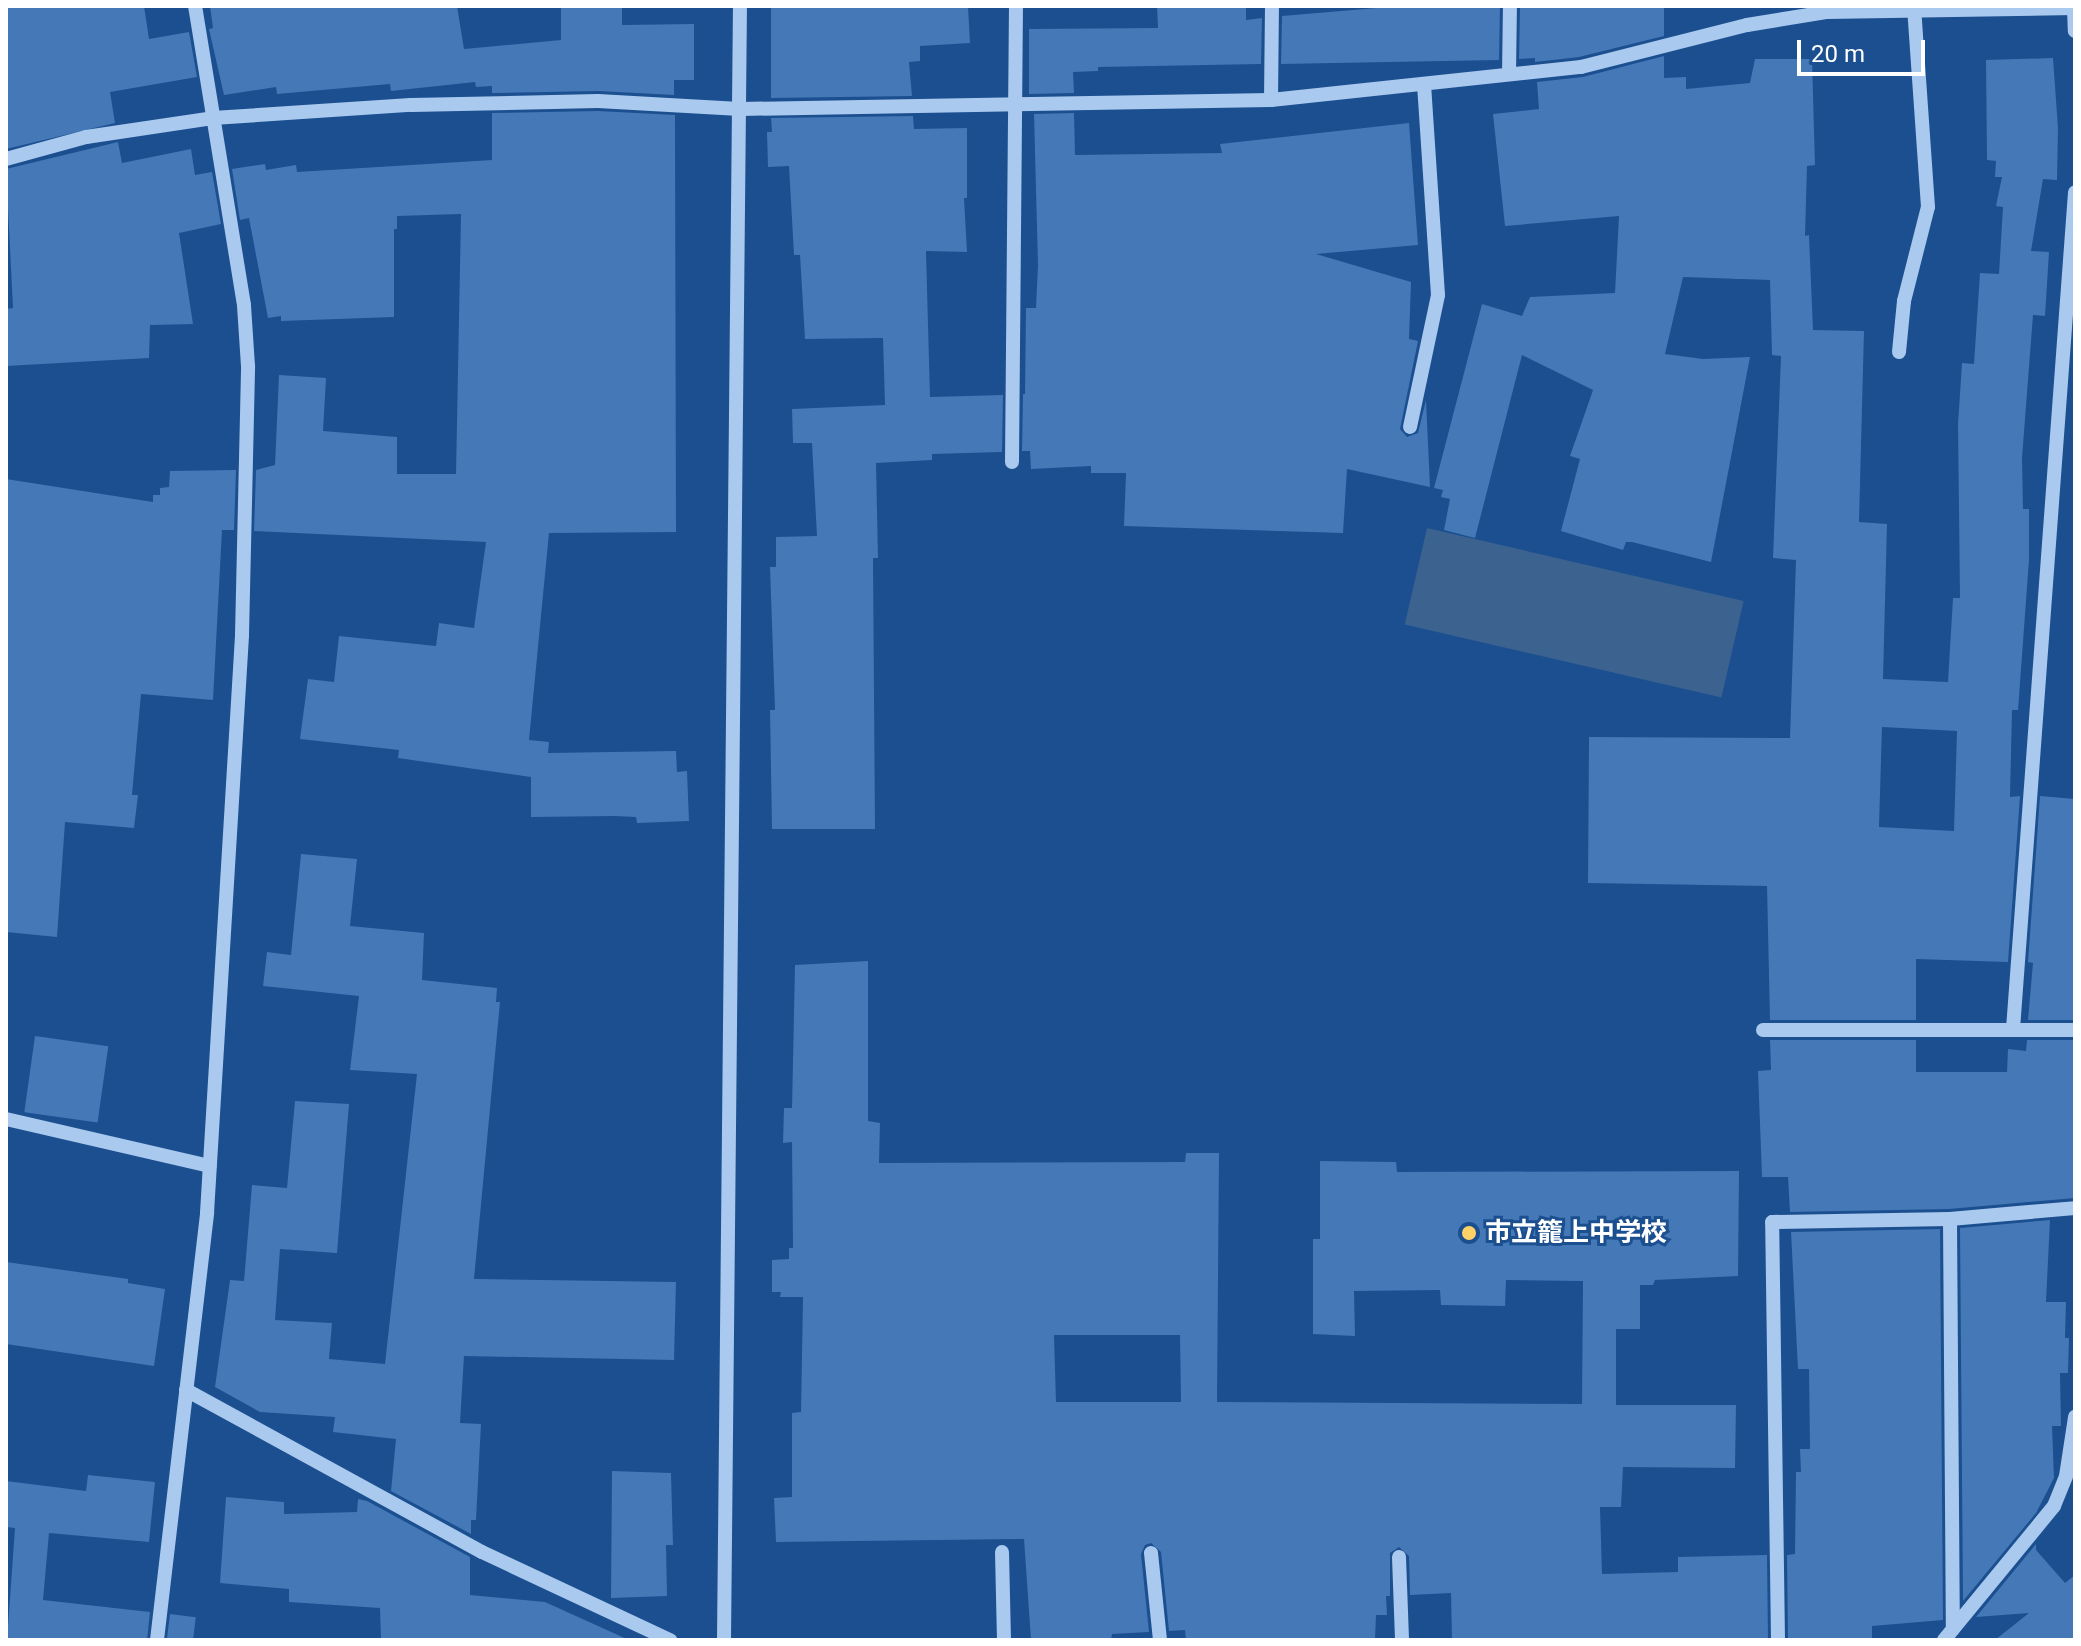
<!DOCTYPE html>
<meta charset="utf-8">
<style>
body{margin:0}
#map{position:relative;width:2081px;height:1646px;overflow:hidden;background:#1b4f8f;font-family:Roboto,"Noto Sans JP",sans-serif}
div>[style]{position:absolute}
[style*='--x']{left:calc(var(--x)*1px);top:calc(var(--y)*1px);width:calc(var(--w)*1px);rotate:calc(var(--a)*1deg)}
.water>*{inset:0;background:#3c6290;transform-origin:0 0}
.building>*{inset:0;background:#4478b7;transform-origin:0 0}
.minor>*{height:14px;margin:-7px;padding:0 7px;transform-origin:7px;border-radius:7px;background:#a9c9ee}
.dots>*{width:22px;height:22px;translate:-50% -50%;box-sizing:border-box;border:4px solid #1b4f8f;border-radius:50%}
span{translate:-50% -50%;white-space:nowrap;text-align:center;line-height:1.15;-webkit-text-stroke:6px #1b4f8f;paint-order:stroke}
.poi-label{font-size:26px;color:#fff;font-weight:700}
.left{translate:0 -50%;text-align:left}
.frame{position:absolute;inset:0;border:8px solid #fff;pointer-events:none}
.scale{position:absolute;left:1797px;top:40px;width:128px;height:36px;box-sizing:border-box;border:4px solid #fff;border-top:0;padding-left:10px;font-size:24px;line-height:28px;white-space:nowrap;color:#fff;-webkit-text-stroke:6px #1b4f8f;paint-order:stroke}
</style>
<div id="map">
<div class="water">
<i style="left:1427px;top:528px;width:325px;height:99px;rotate:13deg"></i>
</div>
<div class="building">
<i style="clip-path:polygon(6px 6px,144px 6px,149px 39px,189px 32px,197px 77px,110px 92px,115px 123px,6px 149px)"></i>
<i style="clip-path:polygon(210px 6px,457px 6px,464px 49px,561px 40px,561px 6px,622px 6px,622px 25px,694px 24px,694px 80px,674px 80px,674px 95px,598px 91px,492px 93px,492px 86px,476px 87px,475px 82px,391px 91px,390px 84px,277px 94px,276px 87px,224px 95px,209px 29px,213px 28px)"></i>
<i style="clip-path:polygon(771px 6px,968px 6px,970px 43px,920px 46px,920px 61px,909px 62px,912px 96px,771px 98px)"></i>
<i style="clip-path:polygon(1157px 6px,1246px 6px,1246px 20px,1262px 18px,1261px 64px,1098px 67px,1098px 71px,1073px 72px,1074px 93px,1029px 94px,1029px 29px,1158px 28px)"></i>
<i style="clip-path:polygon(1400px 6px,1500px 6px,1499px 60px,1281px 64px,1282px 16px)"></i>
<i style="clip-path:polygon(1520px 6px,1664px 6px,1664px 36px,1579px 57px,1535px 62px,1535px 58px,1519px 59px)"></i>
<i style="clip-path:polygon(evenodd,1664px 56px,1664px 78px,1686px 77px,1686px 89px,1750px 83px,1755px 59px,1812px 59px,1815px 165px,1807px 166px,1805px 236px,1809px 235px,1813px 330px,1864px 331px,1859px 522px,1887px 524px,1883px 679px,1948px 682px,1953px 598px,1960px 598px,1958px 424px,1962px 363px,1974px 364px,1980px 273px,1999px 274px,2003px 207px,1996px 206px,2002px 177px,1995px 177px,1996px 161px,1987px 160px,1986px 60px,2053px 58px,2058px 128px,2057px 180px,2043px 179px,2031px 251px,2049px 252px,2045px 316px,2033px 315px,2022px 458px,2023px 509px,2029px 509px,2029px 560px,2018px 710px,2012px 710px,2010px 797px,2020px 796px,2008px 962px,1916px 959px,1916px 1020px,1770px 1020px,1767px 886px,1588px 883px,1589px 737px,1790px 738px,1796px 560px,1773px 558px,1781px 356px,1772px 355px,1770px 280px,1683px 277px,1665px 354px,1703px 359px,1750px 357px,1711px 562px,1632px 542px,1626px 542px,1623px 550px,1561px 531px,1580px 459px,1570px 456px,1593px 390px,1522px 355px,1475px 538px,1444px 530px,1450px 499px,1441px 497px,1443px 490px,1434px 488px,1482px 304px,1522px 316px,1530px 297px,1615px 293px,1619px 216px,1505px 226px,1493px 114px,1539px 109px,1537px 82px,1583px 77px,1664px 56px,1882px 727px,1957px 731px,1954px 831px,1879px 827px,1882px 727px)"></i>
<i style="clip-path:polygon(598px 111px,675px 115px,676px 532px,549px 533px,529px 740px,549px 742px,548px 753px,676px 751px,677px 772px,687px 771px,689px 821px,637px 823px,636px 817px,615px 816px,531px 817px,531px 777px,398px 758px,399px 750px,300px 739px,308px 679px,334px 682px,339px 636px,436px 646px,439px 623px,474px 628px,486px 542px,254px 531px,256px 470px,275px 465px,279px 375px,326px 378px,323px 431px,397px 437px,397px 474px,456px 474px,461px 214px,397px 216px,397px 229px,394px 229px,394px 317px,281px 321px,281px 316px,268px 318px,249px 218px,240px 220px,232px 169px,265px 164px,266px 170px,296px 165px,297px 172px,492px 160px,492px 113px)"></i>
<i style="clip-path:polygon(1074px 113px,1075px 155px,1222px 153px,1220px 144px,1409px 123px,1418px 245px,1316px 254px,1411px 282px,1409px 339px,1418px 341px,1400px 429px,1407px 437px,1418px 433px,1426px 400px,1430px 487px,1347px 469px,1343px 533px,1124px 526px,1126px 473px,1091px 473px,1091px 466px,1031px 469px,1030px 451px,1022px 451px,1023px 394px,1025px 394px,1026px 308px,1036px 308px,1038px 265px,1034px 114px)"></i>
<i style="clip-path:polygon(913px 116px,914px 129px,967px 128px,967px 198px,964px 198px,967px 252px,926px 251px,930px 397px,1003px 395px,1002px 452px,932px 454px,932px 460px,876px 463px,878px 558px,873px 558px,875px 829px,772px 829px,770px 710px,775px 710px,770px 567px,776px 567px,776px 537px,817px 536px,812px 443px,793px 443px,792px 409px,885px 405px,883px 338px,805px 339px,800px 255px,794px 255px,789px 166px,768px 167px,767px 132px,772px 132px,771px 118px)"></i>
<i style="clip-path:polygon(118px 142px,122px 163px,191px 149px,195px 175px,212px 172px,221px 224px,179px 233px,193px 324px,150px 325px,149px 358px,6px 366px,6px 309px,13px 308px,6px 169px)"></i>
<i style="clip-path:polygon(236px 470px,234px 530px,222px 530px,213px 700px,141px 694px,132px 795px,138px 795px,134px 828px,65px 822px,57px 937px,6px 932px,6px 479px,153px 502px,153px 495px,160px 495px,160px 488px,169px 487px,170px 471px)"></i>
<i style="clip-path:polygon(2040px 796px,2075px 799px,2075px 1020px,2028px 1020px,2033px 963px,2028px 962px)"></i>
<i style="clip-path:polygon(301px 854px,357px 859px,350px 926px,424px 933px,422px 980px,497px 988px,496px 1002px,500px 1002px,474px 1279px,676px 1282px,674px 1360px,464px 1356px,460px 1423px,481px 1424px,476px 1520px,471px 1520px,471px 1534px,391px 1491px,396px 1439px,333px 1432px,335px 1417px,260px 1412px,215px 1387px,230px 1280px,244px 1281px,252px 1185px,287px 1188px,295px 1101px,349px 1104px,337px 1253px,280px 1249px,275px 1320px,332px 1323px,329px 1359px,385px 1364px,417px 1074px,350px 1070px,359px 996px,263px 986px,267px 952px,291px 955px)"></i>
<i style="clip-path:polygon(evenodd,868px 961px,868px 1121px,880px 1123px,879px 1163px,1185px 1162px,1186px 1153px,1219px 1153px,1217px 1402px,1582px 1404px,1583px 1281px,1506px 1280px,1505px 1306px,1441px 1305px,1440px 1290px,1354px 1291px,1355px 1336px,1313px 1334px,1313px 1239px,1320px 1239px,1320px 1161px,1396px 1162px,1397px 1172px,1739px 1171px,1738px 1276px,1655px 1280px,1653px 1285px,1640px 1285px,1640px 1329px,1616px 1329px,1616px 1405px,1736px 1405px,1735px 1468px,1623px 1467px,1621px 1507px,1600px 1507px,1602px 1574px,1678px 1572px,1678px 1557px,1767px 1555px,1768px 1640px,1452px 1640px,1451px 1593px,1410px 1595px,1409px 1556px,1399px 1547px,1390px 1553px,1390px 1596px,1386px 1596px,1387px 1615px,1376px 1615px,1375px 1640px,1186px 1640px,1185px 1630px,1169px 1631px,1161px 1552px,1151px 1543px,1145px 1545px,1141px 1554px,1149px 1632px,1112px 1634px,1111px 1640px,1031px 1640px,1024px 1539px,776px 1542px,774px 1498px,792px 1497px,792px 1413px,801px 1412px,803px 1297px,780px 1297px,781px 1292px,772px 1292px,772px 1260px,789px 1259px,789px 1248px,793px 1248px,792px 1142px,783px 1143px,784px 1108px,792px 1108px,795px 965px,868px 961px,1054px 1335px,1180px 1335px,1181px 1402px,1056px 1402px,1054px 1335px)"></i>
<i style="left:35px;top:1036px;width:74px;height:77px;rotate:8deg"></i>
<i style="clip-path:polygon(1770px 1040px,1916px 1040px,1916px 1072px,2007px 1072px,2008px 1049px,2026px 1051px,2027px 1040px,2075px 1040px,2075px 1198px,1949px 1209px,1790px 1212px,1788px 1177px,1762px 1177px,1758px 1071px,1771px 1070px)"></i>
<i style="clip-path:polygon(2050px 1220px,2046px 1302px,2066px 1302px,2065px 1338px,2069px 1338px,2068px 1373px,2060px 1373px,2061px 1426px,2052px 1426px,2054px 1478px,2036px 1513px,1963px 1601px,1960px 1228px)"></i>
<i style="clip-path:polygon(1940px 1229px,1943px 1620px,1872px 1626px,1872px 1640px,1788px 1640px,1787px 1555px,1795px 1554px,1796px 1472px,1801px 1472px,1800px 1449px,1810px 1449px,1809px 1369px,1798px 1369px,1791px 1232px)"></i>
<i style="clip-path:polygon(6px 1262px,128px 1279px,128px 1283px,165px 1289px,154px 1366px,6px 1344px)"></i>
<i style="clip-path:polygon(612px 1471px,671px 1473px,673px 1545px,666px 1545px,667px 1596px,611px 1598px)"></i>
<i style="clip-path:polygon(88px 1475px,155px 1482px,149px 1542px,49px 1533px,43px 1600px,150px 1612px,147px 1640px,7px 1640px,15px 1528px,6px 1527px,6px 1481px,86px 1491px)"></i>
<i style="clip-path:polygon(226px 1497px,284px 1502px,284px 1514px,357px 1512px,358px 1499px,367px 1501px,470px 1557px,470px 1595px,545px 1602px,629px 1640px,381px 1640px,380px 1608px,289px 1602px,289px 1589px,220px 1583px)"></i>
<i style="clip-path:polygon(2036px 1544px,2036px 1550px,2065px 1583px,2075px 1575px,2075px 1640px,1995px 1640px,2029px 1613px,1976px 1617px)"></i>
<i style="left:170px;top:1614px;width:26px;height:26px;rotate:7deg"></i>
</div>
<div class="minor">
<i style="--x:2074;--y:8;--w:23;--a:88"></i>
<i style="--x:1509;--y:74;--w:68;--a:-89.2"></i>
<i style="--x:1271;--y:100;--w:94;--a:-89.4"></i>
<i style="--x:6;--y:159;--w:83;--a:-15.4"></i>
<i style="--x:86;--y:137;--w:128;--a:-8.5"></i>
<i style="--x:213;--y:118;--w:198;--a:-3.8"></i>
<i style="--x:411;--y:105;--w:187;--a:-1.2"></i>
<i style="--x:598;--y:101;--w:142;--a:3.2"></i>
<i style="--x:740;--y:109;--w:531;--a:-0.97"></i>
<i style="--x:1271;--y:100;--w:312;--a:-6.1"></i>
<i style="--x:1581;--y:67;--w:171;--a:-14.2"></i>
<i style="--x:1747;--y:25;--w:80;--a:-9.3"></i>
<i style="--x:1826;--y:12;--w:249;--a:-0.9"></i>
<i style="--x:1899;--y:352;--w:51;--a:-84.4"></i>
<i style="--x:1904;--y:301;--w:97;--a:-75.7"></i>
<i style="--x:1928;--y:207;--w:199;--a:-94"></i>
<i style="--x:1410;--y:427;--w:135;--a:-78"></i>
<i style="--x:1438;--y:295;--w:211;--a:-93.8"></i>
<i style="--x:1012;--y:462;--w:456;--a:-89.5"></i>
<i style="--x:2013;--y:1029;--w:839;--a:-85.76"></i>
<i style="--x:1763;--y:1030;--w:312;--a:0"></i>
<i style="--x:6;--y:1119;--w:209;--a:13"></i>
<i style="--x:1950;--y:1219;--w:410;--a:89.6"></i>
<i style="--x:186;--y:1390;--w:337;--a:28.7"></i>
<i style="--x:482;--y:1552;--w:208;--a:25.1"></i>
<i style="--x:1002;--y:1552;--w:88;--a:88.7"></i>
<i style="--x:1151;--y:1553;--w:87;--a:84.1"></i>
<i style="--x:1399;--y:1557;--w:83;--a:87.9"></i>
<i style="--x:157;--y:1640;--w:430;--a:-83.3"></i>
<i style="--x:207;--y:1213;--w:579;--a:-86.53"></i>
<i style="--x:242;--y:635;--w:269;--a:-88.7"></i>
<i style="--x:248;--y:366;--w:61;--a:-93.8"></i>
<i style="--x:244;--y:305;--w:303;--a:-99.3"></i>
<i style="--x:724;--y:1640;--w:1634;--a:-89.44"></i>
<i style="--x:1778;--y:1640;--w:418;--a:-90.8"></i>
<i style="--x:1772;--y:1222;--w:178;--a:-1"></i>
<i style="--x:1950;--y:1219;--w:125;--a:-5"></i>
<i style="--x:1944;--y:1640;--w:173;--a:-50.6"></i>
<i style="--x:2054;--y:1506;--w:32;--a:-68"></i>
<i style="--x:2066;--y:1476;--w:60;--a:-81.3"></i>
</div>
<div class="dots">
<i style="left:1469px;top:1233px;background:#ffd166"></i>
</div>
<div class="poi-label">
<span class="left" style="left:1485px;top:1233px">市立籠上中学校</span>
</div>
<div class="frame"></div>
<div class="scale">20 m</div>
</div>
